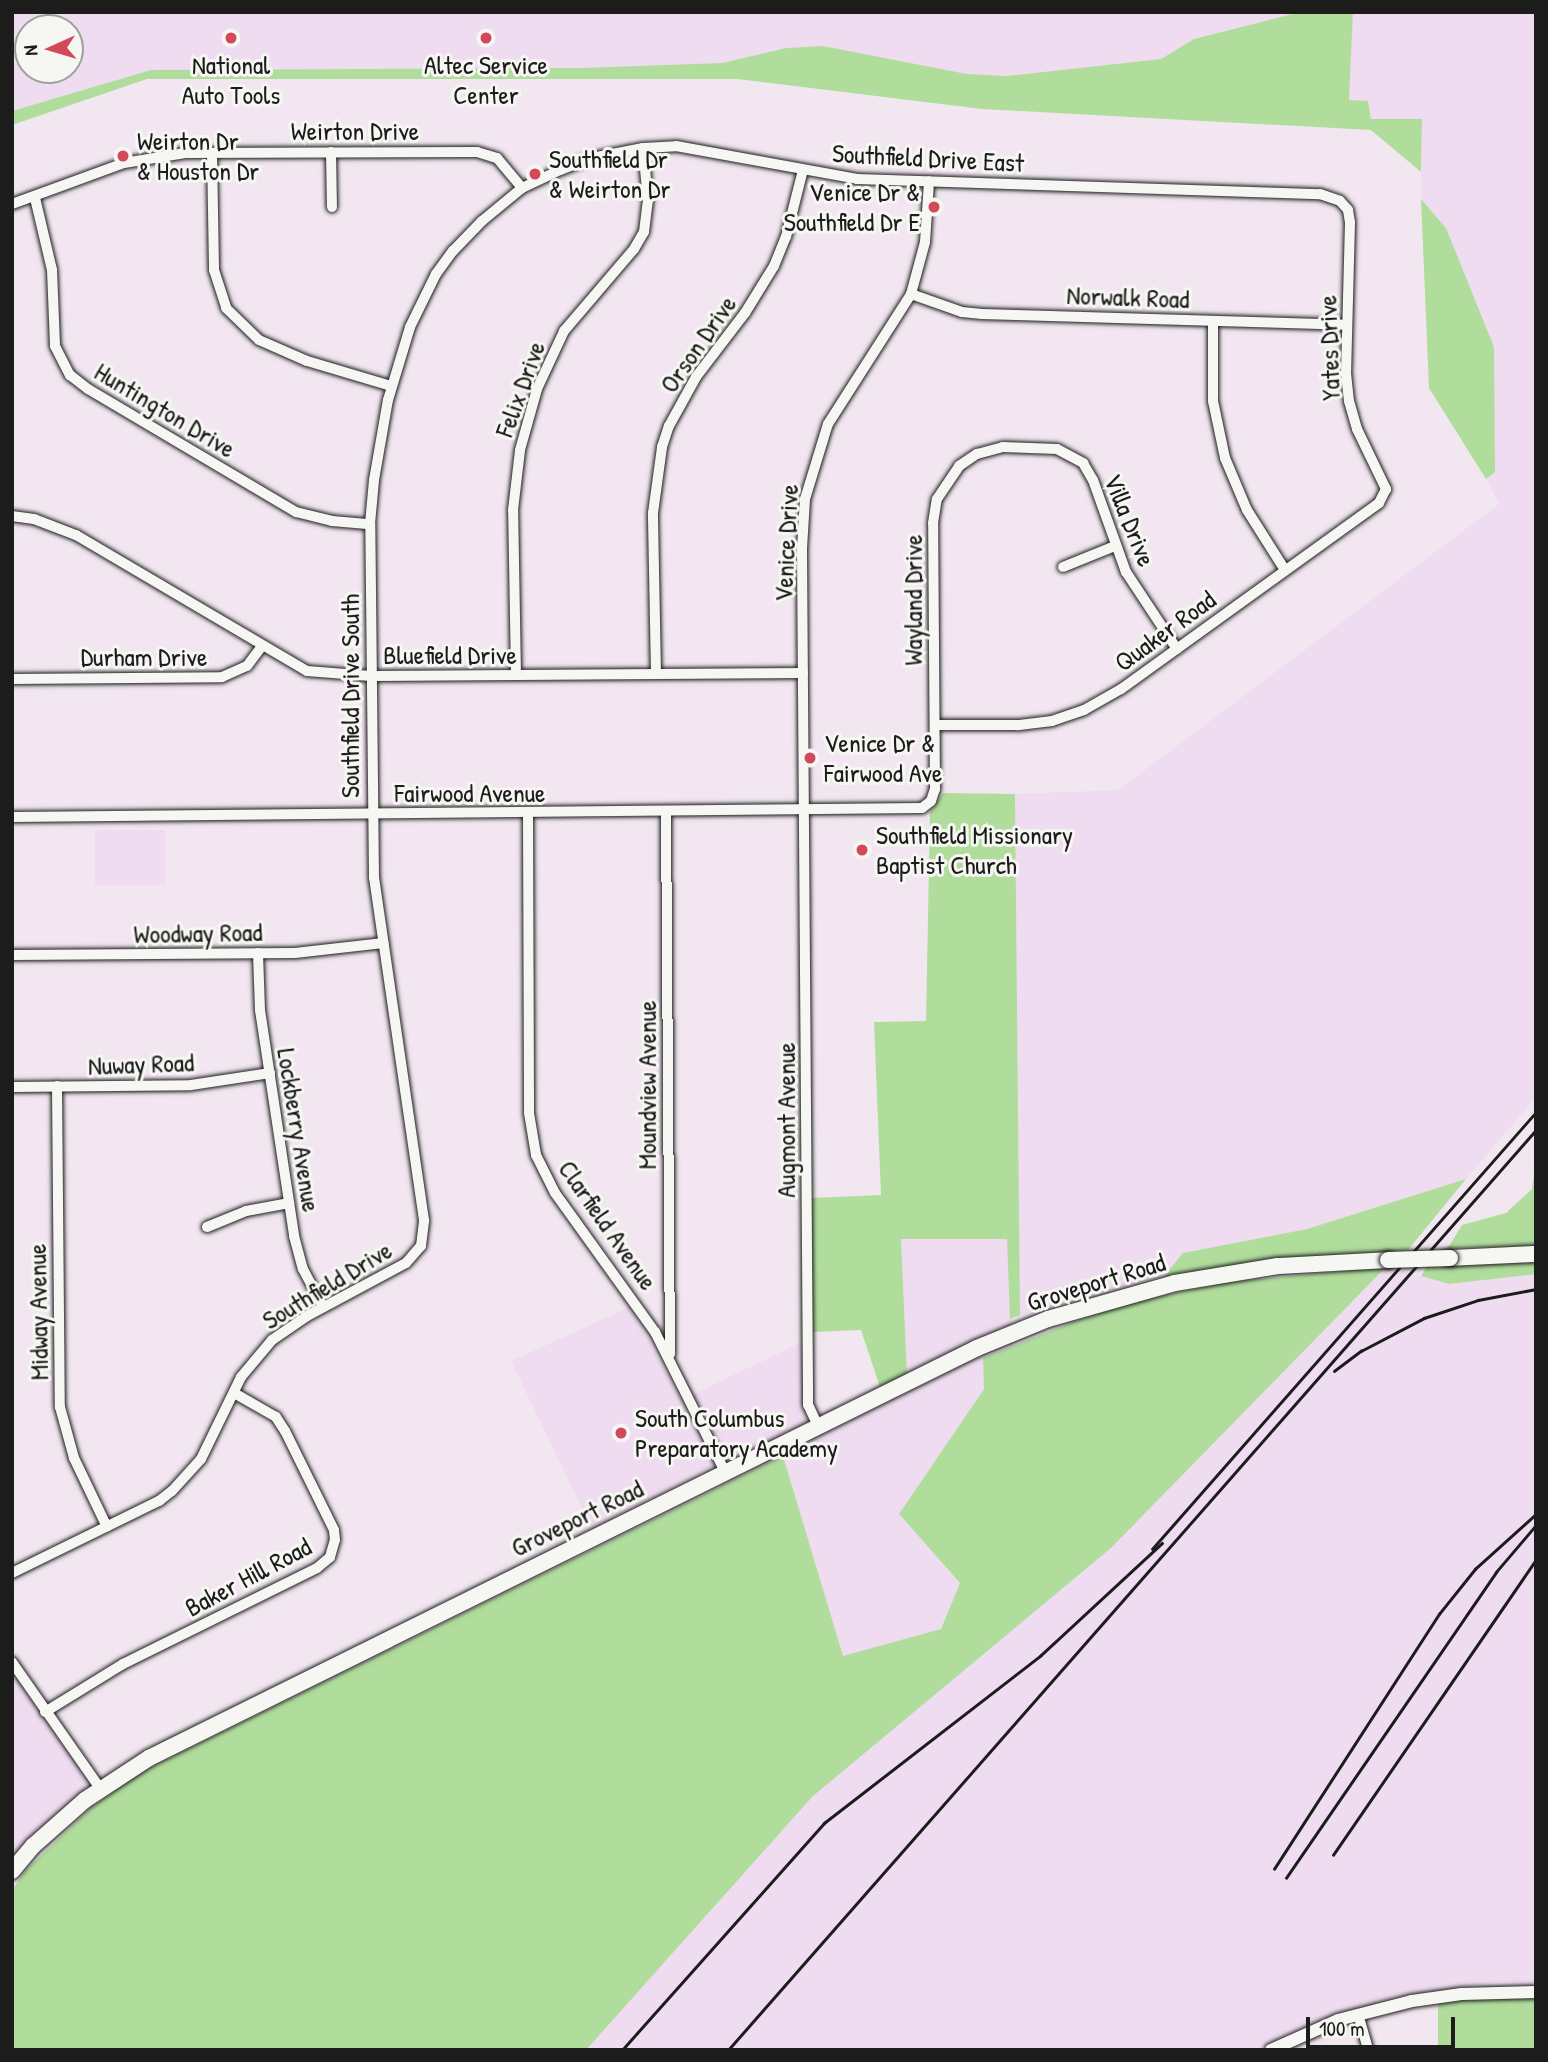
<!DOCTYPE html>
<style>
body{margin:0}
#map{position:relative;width:1548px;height:2062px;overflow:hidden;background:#f2e7f1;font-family:"Patrick Hand",sans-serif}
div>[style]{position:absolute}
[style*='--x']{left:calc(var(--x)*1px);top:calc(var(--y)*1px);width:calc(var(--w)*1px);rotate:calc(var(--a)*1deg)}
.built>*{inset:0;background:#efdcf0;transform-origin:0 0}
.green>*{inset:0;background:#b0dd9c;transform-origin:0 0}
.roads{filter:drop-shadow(0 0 2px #1c1c1c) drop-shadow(0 0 2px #1c1c1c)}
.minor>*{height:10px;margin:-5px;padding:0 5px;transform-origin:5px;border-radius:5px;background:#f6f6f2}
.tertiary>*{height:12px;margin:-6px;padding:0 6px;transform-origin:6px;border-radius:6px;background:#f6f6f2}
.primary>*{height:16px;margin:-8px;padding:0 8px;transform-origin:8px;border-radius:8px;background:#f6f6f2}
.rail>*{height:2.5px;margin:-1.25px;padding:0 1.25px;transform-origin:1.25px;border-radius:1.25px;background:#1c1c1c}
.bridges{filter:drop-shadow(0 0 2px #1c1c1c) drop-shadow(0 0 2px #1c1c1c)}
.primary-bridge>*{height:16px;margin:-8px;padding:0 8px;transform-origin:8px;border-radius:8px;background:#f6f6f2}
.dots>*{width:19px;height:19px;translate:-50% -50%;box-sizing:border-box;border:4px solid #f6f6f2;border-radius:50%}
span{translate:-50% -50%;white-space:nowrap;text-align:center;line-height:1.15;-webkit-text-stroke:6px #f6f6f2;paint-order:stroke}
.poi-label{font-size:26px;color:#1c1c1c}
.left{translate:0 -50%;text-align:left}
.right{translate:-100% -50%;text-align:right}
.street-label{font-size:26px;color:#1c1c1c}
.frame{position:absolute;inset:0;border:14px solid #1c1c1c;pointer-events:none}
.north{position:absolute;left:14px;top:14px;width:70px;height:70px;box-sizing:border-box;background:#f6f6f2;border:2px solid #9f9f9c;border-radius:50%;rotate:266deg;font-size:19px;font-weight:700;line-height:28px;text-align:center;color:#1c1c1c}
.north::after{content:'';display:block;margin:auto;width:24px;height:32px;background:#d1495b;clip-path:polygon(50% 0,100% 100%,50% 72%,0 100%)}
.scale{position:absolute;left:1306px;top:2017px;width:149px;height:32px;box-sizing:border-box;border:4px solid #1c1c1c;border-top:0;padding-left:9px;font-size:21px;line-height:24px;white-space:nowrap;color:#1c1c1c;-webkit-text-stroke:5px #f6f6f2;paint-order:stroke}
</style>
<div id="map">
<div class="built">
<i style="clip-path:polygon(evenodd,12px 12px,1300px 12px,1194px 39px,1161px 59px,1006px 76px,967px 74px,823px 46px,786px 48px,722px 63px,581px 68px,151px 70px,12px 111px,12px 12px,28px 28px,70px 28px,70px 70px,28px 70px,28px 28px)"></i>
<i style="clip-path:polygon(1353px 12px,1536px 12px,1536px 1097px,1466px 1179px,1307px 1229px,1183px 1253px,1164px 1276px,1020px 1315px,1015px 794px,1118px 790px,1499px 504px,1486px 479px,1495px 472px,1446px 228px,1421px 199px,1422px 119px,1371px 119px,1349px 100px)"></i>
<i style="left:95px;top:830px;width:70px;height:55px"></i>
<i style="clip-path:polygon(1008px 1238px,1013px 1346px,983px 1358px,984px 1389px,899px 1514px,960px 1583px,941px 1629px,843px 1657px,783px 1456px,722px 1486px,712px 1466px,592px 1529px,511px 1361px,630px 1307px,681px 1400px,804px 1341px,806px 1421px,907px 1375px,901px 1239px)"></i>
<i style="clip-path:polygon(1386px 1267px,1449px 1284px,1536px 1274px,1536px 1982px,1496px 1982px,1393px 1997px,1276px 2039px,1257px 2050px,586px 2050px,813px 1796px,1111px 1548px)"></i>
<i style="clip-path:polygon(12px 1669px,91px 1785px,35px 1835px,12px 1863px)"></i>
</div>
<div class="green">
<i style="clip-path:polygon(1300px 12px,1353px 12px,1349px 100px,1368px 101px,1371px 119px,1422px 119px,1421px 172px,1371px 130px,982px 109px,737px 79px,147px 79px,12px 125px,12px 111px,151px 70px,581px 68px,722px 63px,786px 48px,823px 46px,967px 74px,1006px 76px,1161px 59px,1194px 39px)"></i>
<i style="clip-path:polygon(1421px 199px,1446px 228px,1494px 347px,1495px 472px,1486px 479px,1429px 388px)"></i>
<i style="clip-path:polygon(943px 793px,1015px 794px,1020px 1315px,1010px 1319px,1007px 1239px,901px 1239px,907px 1375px,880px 1387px,861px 1330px,813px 1332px,811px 1198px,881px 1195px,874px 1022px,926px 1021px,930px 812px)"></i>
<i style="clip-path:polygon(1536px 1159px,1536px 1246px,1448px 1248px,1462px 1225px,1506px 1213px,1532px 1189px)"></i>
<i style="clip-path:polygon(1466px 1179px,1408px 1250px,1277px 1259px,1164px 1276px,1183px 1253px,1307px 1229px)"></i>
<i style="clip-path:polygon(1536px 1262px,1536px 1274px,1449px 1284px,1421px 1276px,1427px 1267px)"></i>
<i style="clip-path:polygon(1386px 1267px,1111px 1548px,813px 1796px,586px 2050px,12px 2050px,12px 1890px,27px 1869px,92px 1807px,144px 1771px,783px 1456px,843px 1656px,941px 1629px,960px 1583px,899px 1514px,984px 1389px,983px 1358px,1076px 1321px,1139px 1301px,1229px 1282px)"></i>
<i style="left:1536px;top:1997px;width:53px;height:98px;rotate:90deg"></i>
</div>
<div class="roads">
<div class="minor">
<i style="--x:331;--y:152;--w:55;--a:89"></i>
<i style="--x:212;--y:153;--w:117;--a:89"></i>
<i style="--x:214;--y:270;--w:40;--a:72"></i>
<i style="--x:226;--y:308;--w:46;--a:44.1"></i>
<i style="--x:259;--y:340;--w:52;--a:23.6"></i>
<i style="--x:307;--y:361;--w:88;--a:16.6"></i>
<i style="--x:35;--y:198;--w:74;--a:76.7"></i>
<i style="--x:52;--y:270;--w:76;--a:87.7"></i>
<i style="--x:55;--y:346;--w:33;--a:63"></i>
<i style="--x:70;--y:375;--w:23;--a:38"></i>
<i style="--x:88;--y:389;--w:242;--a:30.6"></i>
<i style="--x:296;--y:512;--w:37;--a:14"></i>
<i style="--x:332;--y:521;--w:38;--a:5"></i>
<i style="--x:12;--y:204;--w:119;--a:-20.1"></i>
<i style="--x:124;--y:163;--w:62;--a:-9.3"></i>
<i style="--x:185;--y:153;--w:292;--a:-0.2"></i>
<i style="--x:477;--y:152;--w:21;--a:17"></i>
<i style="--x:497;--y:158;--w:39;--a:50"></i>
<i style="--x:911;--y:294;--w:54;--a:19.4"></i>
<i style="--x:962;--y:312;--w:20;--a:6"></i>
<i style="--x:982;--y:314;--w:364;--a:1.7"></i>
<i style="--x:1213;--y:321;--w:80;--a:90"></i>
<i style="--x:1213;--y:401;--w:58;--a:78.1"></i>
<i style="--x:1225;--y:458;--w:56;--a:67.1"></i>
<i style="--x:1247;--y:510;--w:71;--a:57.7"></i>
<i style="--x:12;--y:516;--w:22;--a:8"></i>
<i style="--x:34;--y:519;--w:45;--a:20.9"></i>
<i style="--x:76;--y:535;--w:268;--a:30.5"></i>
<i style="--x:307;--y:671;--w:64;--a:4.5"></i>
<i style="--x:371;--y:676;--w:432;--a:-0.4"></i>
<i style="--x:1063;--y:567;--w:56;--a:-22"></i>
<i style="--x:656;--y:674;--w:161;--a:-91.1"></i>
<i style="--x:653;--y:513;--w:67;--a:-82.2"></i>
<i style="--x:662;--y:447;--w:22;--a:-72"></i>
<i style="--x:669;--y:426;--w:56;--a:-61.1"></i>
<i style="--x:696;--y:377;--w:81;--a:-52.6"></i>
<i style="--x:745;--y:313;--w:55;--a:-58.3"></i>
<i style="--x:774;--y:266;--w:31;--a:-68"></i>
<i style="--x:786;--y:237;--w:69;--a:-75.8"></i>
<i style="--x:516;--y:675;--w:165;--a:-91"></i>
<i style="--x:513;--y:510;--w:60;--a:-83.3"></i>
<i style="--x:520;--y:450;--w:63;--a:-74.4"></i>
<i style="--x:537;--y:389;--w:64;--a:-65"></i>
<i style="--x:564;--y:331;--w:108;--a:-49.5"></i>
<i style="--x:634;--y:249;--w:20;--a:-60"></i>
<i style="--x:644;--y:232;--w:32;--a:-83"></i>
<i style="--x:648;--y:200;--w:52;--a:-95.5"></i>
<i style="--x:12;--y:679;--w:210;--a:-0.5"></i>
<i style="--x:222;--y:677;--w:27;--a:-24"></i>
<i style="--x:247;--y:666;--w:25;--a:-53"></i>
<i style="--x:666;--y:812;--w:542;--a:89.58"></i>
<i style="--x:528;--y:814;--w:299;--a:89.8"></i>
<i style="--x:529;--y:1113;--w:43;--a:80.5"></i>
<i style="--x:536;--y:1155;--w:42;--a:63.4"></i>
<i style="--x:555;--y:1193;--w:171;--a:54.3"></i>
<i style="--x:655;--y:1332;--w:157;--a:63.4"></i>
<i style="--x:12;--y:817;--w:910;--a:-0.57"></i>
<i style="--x:922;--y:808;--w:11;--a:-38"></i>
<i style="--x:931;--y:801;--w:13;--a:-72"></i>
<i style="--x:935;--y:789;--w:266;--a:-90.4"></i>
<i style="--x:933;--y:523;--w:24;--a:-81"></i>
<i style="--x:937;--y:499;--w:40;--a:-56"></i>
<i style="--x:959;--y:466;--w:22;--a:-34"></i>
<i style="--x:977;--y:454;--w:27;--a:-15"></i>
<i style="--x:1003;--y:447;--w:54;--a:2.1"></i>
<i style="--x:1057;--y:449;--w:30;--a:28"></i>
<i style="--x:1083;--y:463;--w:20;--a:60"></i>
<i style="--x:1093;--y:480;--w:98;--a:70.3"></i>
<i style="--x:1126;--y:572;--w:92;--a:56.5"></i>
<i style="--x:258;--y:953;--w:57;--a:88"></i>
<i style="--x:260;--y:1010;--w:229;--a:81.4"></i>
<i style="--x:294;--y:1236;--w:34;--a:75"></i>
<i style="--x:303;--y:1269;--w:43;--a:62.2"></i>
<i style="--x:12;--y:955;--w:283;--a:-0.4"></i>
<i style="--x:295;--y:953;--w:89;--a:-6.5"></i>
<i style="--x:57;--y:1086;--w:321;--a:89.5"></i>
<i style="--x:60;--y:1407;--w:53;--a:74.6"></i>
<i style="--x:74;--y:1458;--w:76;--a:64.4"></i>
<i style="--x:12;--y:1087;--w:179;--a:-0.6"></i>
<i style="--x:191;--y:1085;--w:80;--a:-8.6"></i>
<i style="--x:207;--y:1227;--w:42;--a:-22.3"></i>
<i style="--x:246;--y:1211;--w:44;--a:-10.5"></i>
<i style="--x:818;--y:1426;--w:23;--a:-115"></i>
<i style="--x:808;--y:1405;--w:16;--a:-90"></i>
<i style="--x:808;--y:1389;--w:840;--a:-90.41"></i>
<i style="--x:802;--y:549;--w:50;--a:-86.6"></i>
<i style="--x:805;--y:499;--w:78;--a:-73"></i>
<i style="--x:828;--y:424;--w:154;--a:-57.4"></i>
<i style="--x:911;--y:294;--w:54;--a:-74.9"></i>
<i style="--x:925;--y:242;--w:61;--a:-86.2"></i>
<i style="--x:12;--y:1573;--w:164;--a:-26.1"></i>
<i style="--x:159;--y:1501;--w:16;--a:-38"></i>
<i style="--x:172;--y:1491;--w:43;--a:-47.8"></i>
<i style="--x:201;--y:1459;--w:91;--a:-64"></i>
<i style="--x:241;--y:1377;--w:48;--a:-50"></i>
<i style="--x:272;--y:1340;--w:42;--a:-34.4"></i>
<i style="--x:307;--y:1316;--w:112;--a:-28.2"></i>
<i style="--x:406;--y:1263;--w:23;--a:-49"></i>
<i style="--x:421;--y:1246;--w:26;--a:-83"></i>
<i style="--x:424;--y:1220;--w:346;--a:-98.3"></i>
<i style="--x:374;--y:878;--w:354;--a:-90.6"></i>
<i style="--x:370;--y:524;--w:44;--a:-84.8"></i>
<i style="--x:374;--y:480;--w:81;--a:-80.1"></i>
<i style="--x:388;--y:400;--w:76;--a:-73.2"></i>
<i style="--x:410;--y:327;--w:59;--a:-63.9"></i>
<i style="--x:436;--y:274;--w:29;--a:-54"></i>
<i style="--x:453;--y:251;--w:42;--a:-46"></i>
<i style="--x:482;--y:221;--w:52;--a:-39.5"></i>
<i style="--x:522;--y:188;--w:42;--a:-25.3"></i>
<i style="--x:560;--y:170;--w:34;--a:-21"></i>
<i style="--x:592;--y:158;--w:52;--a:-11.1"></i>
<i style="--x:643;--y:148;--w:33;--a:-3"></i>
<i style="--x:676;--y:146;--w:184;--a:10.3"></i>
<i style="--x:857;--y:179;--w:463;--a:1.9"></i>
<i style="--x:1320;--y:194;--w:21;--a:19"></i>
<i style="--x:1340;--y:201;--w:12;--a:48"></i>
<i style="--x:1348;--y:210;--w:12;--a:81"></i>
<i style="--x:1350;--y:222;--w:151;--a:91.5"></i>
<i style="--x:1346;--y:373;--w:28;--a:84"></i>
<i style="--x:1349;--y:401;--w:29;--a:74"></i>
<i style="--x:1357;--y:429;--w:67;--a:64.2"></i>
<i style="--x:1386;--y:489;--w:16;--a:117"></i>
<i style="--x:1379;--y:503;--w:318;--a:144.2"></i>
<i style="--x:1121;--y:689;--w:43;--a:150.4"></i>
<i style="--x:1084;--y:710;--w:34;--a:161"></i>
<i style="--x:1052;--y:721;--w:35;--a:173"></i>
<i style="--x:1017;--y:725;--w:82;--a:180"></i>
<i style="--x:12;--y:1662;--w:154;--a:55.1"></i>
<i style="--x:45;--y:1712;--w:92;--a:-31.6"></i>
<i style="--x:123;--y:1664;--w:216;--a:-26.3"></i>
<i style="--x:317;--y:1568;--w:17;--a:-40"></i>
<i style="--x:330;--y:1557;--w:18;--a:-74"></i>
<i style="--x:335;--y:1540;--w:10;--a:-96"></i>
<i style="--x:334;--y:1530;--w:110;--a:-116.3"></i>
<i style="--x:285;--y:1431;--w:17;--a:-123"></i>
<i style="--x:276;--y:1417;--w:48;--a:-150.3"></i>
<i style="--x:1358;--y:2014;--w:37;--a:74"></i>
</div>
<div class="tertiary">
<i style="--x:1271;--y:2050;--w:73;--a:-24.1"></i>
<i style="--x:1338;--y:2020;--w:76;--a:-14.4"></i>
<i style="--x:1412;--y:2001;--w:50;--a:-8"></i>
<i style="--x:1462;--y:1994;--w:74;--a:-1.5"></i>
</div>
<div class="primary">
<i style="--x:1450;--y:1258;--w:86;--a:-2.7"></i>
<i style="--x:12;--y:1871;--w:33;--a:-50"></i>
<i style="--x:33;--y:1846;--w:69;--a:-41.5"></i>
<i style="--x:85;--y:1800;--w:77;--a:-33.3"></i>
<i style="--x:149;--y:1758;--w:924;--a:-26.34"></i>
<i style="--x:977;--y:1348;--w:77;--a:-22.2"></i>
<i style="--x:1048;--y:1319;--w:132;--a:-15.8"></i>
<i style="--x:1175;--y:1283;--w:104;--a:-9.4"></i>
<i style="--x:1278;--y:1266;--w:110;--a:-3.1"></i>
</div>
</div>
<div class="rail">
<i style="--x:1334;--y:1371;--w:34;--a:-37"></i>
<i style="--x:1361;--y:1351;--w:71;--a:-27.6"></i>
<i style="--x:1424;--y:1318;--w:57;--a:-18.4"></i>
<i style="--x:1478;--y:1300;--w:59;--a:-10.7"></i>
<i style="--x:1152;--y:1549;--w:582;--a:-48.69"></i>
<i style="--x:1333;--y:1855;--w:358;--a:-55.5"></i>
<i style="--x:1274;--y:1869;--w:304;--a:-57.1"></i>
<i style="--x:1439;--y:1614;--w:58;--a:-51.3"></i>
<i style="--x:1475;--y:1569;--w:82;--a:-42"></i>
<i style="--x:1286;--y:1878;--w:371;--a:-55.5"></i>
<i style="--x:1496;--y:1572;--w:62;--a:-49.6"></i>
<i style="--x:622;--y:2050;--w:304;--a:-48.3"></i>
<i style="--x:824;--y:1823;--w:273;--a:-37.7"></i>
<i style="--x:1040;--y:1656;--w:166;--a:-42.8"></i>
<i style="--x:728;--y:2050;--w:1224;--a:-48.71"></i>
</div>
<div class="bridges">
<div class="primary-bridge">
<i style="--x:1388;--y:1260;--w:62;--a:-1.8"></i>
</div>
</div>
<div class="dots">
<i style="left:231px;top:38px;background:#d1495b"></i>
<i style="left:486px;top:38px;background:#d1495b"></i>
<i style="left:123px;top:156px;background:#d1495b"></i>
<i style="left:535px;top:174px;background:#d1495b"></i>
<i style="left:934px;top:207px;background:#d1495b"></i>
<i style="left:810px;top:758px;background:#d1495b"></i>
<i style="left:862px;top:850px;background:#d1495b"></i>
<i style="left:621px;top:1433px;background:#d1495b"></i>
</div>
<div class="poi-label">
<span style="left:231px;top:80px">National<br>Auto Tools</span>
<span style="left:486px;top:80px">Altec Service<br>Center</span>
<span class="left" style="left:137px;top:156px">Weirton Dr<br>&amp; Houston Dr</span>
<span class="left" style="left:549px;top:174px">Southfield Dr<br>&amp; Weirton Dr</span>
<span class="right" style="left:920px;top:207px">Venice Dr &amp;<br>Southfield Dr E</span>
<span class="left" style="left:824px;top:758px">Venice Dr &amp;<br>Fairwood Ave</span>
<span class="left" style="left:876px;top:850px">Southfield Missionary<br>Baptist Church</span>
<span class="left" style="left:635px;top:1433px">South Columbus<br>Preparatory Academy</span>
</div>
<div class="street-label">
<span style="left:355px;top:131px">Weirton Drive</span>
<span style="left:928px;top:158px;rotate:3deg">Southfield Drive East</span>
<span style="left:1128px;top:297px;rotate:2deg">Norwalk Road</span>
<span style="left:698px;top:344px;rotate:-55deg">Orson Drive</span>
<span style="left:1329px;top:348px;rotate:-92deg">Yates Drive</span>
<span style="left:520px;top:389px;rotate:-70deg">Felix Drive</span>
<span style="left:165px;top:410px;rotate:31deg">Huntington Drive</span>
<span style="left:1130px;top:520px;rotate:68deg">Villa Drive</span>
<span style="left:786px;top:543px;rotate:-87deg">Venice Drive</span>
<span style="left:913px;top:600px;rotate:-90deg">Wayland Drive</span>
<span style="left:1165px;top:631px;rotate:-36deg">Quaker Road</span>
<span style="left:450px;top:655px">Bluefield Drive</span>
<span style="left:144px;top:657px">Durham Drive</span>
<span style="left:350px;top:696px;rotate:-90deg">Southfield Drive South</span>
<span style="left:470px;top:793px">Fairwood Avenue</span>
<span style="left:198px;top:933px;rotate:-1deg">Woodway Road</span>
<span style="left:141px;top:1064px;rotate:-2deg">Nuway Road</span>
<span style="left:647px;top:1085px;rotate:-90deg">Moundview Avenue</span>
<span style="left:786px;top:1120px;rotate:-90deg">Augmont Avenue</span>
<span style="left:299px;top:1130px;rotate:81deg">Lockberry Avenue</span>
<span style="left:608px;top:1225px;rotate:55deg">Clarfield Avenue</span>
<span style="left:1096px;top:1282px;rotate:-17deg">Groveport Road</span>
<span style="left:327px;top:1285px;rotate:-31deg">Southfield Drive</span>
<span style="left:38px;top:1312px;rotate:-91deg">Midway Avenue</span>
<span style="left:577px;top:1518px;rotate:-26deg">Groveport Road</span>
<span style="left:248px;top:1577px;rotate:-28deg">Baker Hill Road</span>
</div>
<div class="frame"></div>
<div class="north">N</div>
<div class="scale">100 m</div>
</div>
